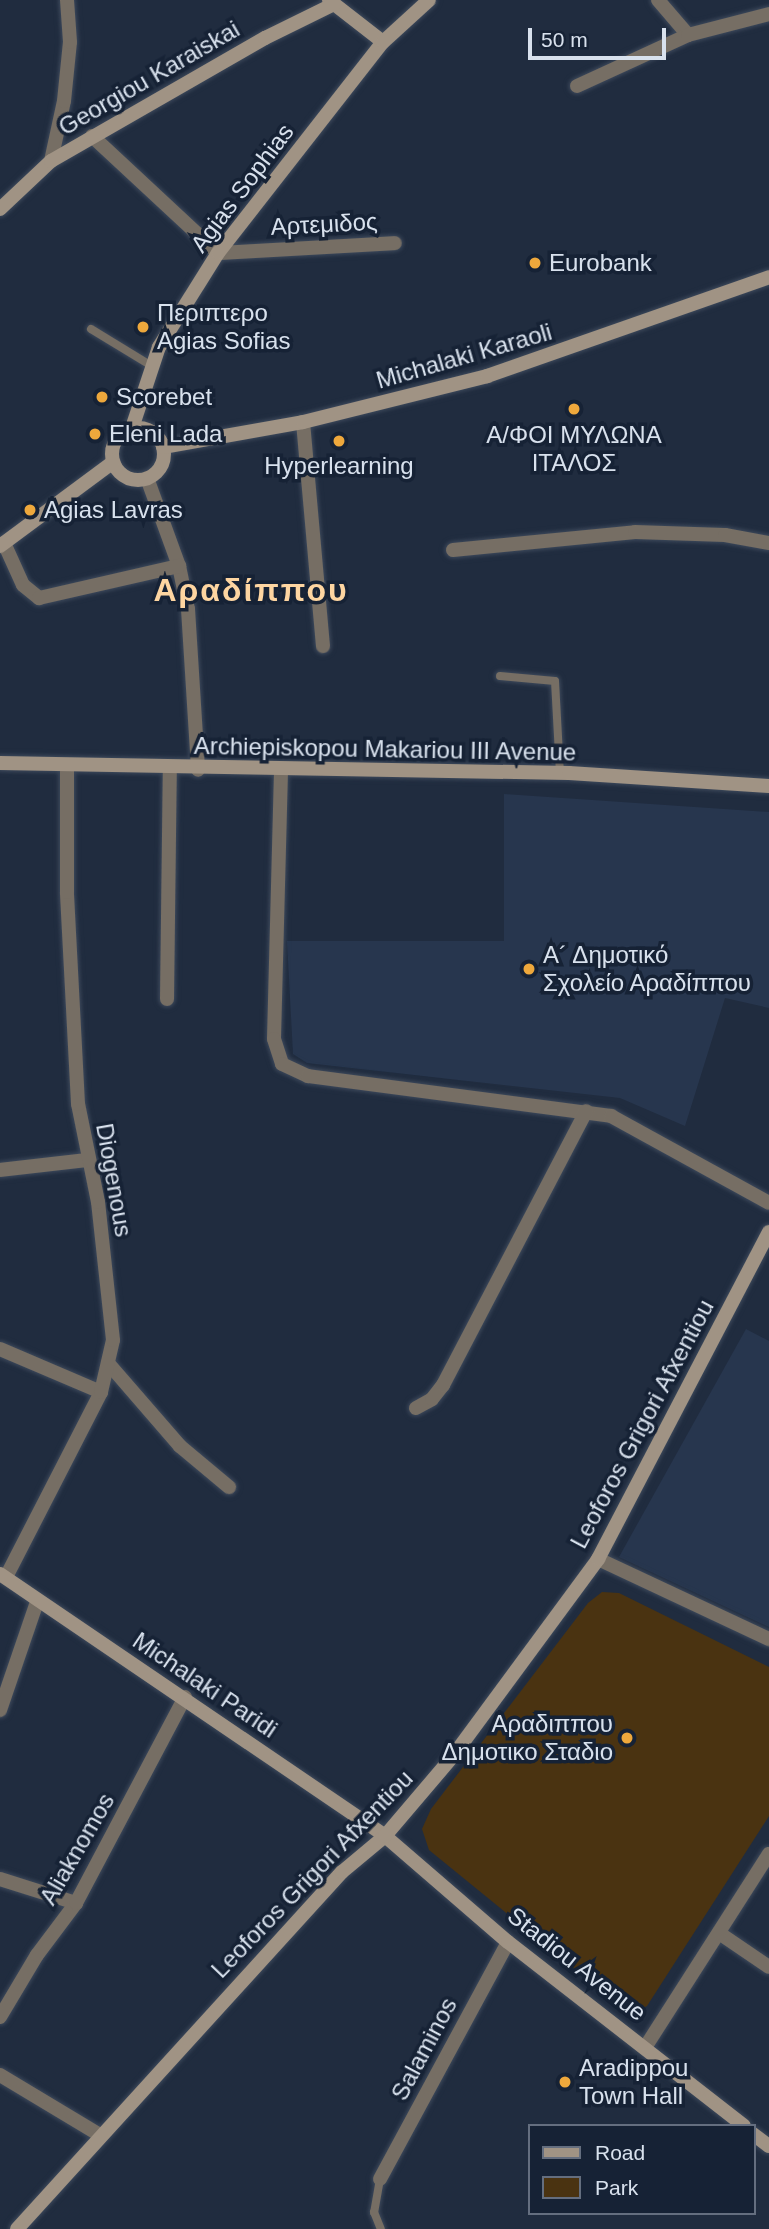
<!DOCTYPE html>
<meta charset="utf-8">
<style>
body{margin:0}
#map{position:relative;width:769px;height:2229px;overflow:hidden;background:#202c3f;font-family:Helvetica,sans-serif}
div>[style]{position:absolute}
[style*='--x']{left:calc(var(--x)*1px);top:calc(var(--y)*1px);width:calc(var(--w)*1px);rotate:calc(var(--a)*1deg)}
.built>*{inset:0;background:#27364e}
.green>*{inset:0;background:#4a3311}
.roads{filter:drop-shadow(0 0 2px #3d495b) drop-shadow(0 0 2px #3d495b)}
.lane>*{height:8px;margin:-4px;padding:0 4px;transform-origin:4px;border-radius:4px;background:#766e64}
.street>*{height:14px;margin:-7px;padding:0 7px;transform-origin:7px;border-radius:7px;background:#766e64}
.secondary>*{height:14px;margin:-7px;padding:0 7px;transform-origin:7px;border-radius:7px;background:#a09384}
.secondary>.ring{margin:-7px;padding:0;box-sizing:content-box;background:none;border:14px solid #a09384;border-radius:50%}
.dots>*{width:19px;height:19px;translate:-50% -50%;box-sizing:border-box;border:4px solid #162235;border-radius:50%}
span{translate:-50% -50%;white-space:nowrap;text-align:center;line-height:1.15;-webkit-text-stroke:7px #162235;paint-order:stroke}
.street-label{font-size:24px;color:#d8e1ed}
.poi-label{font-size:24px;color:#d8e1ed}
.left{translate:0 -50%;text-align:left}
.right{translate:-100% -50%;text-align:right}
.district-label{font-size:32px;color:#fdd5a1;font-weight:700;letter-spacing:2px}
.legend{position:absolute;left:528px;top:2124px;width:228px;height:91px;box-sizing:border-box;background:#162235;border:2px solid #646e7f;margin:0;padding:9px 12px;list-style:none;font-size:21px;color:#d8e1ed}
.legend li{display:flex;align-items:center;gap:14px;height:35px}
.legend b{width:35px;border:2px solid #646e7f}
.scale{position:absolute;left:528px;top:28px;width:138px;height:32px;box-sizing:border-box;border:4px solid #d8e1ed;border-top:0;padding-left:9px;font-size:21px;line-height:24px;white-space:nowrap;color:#d8e1ed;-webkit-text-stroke:5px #162235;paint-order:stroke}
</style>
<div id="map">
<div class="built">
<i style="clip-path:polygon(504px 794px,769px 812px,769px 1008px,725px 998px,685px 1126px,620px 1098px,307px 1063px,293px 1054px,287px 941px,504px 941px)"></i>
<i style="clip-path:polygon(746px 1329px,769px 1341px,769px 1627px,619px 1557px)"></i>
</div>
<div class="green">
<i style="clip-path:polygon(602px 1592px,619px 1593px,769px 1667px,769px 1816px,647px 2006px,639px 2010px,624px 2009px,429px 1850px,422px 1829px,431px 1809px,588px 1603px)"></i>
</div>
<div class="roads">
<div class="lane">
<i style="--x:91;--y:329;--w:69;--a:31.4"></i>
<i style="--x:500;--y:676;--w:55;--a:5.2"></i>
<i style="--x:555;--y:681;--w:92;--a:86.9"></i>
<i style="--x:380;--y:2179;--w:34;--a:100"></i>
<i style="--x:374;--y:2212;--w:18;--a:68"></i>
</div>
<div class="street">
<i style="--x:658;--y:0;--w:46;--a:49.4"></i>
<i style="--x:577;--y:86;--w:122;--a:-24.7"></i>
<i style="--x:688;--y:35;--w:84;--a:-14.5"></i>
<i style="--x:92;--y:136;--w:172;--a:42.9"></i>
<i style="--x:218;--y:253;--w:177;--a:-3.2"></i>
<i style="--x:51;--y:161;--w:61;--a:-77.8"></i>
<i style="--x:64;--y:101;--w:59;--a:-84.2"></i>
<i style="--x:70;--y:42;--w:42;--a:-94.1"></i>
<i style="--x:303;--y:422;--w:225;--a:84.9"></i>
<i style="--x:147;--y:478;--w:94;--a:70"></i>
<i style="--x:179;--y:566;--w:44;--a:78.2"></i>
<i style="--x:188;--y:609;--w:161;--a:86.4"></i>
<i style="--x:4;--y:543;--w:46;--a:65.7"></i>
<i style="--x:23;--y:585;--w:21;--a:39"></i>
<i style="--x:39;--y:598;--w:144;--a:-12.9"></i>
<i style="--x:453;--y:550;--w:183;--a:-5.6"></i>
<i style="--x:635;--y:532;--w:90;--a:1.9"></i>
<i style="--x:725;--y:535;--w:45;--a:10.3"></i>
<i style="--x:281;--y:771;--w:268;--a:91.5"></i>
<i style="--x:274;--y:1039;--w:26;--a:72"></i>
<i style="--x:282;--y:1064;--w:29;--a:25"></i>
<i style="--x:308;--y:1076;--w:306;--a:7.5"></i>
<i style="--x:611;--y:1116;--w:180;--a:28.8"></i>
<i style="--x:167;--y:999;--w:230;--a:-89.3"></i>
<i style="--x:0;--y:1170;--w:87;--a:-6.6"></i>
<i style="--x:0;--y:1349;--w:110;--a:23.1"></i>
<i style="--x:108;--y:1363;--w:110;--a:49.1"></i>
<i style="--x:180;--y:1446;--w:64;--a:39.9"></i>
<i style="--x:416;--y:1408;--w:18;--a:-29"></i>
<i style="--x:432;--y:1399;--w:18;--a:-52"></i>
<i style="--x:443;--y:1385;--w:309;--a:-62.4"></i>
<i style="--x:598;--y:1559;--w:189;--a:25.1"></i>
<i style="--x:6;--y:1577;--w:208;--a:-62.8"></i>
<i style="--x:101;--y:1392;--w:53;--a:-77"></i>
<i style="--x:113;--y:1340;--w:139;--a:-96.2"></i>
<i style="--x:98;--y:1202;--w:100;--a:-101.5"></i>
<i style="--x:78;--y:1104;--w:212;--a:-93"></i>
<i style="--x:67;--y:892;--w:125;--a:-90"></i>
<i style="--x:0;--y:1710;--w:114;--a:-71.1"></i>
<i style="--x:0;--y:1879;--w:80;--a:17.5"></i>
<i style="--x:719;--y:1933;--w:60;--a:34.2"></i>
<i style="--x:0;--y:2017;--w:72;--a:-59.2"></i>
<i style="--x:37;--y:1955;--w:65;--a:-53.1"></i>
<i style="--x:76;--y:1903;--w:233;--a:-62.1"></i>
<i style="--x:646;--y:2046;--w:228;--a:-57.4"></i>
<i style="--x:0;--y:2075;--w:117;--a:31"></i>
<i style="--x:380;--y:2179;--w:269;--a:-61.6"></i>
</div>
<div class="secondary">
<i style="--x:329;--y:0;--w:68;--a:37.9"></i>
<i style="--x:0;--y:209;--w:70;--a:-43.3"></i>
<i style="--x:51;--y:161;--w:247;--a:-29.9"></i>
<i style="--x:265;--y:38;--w:77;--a:-26.2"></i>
<i style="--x:132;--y:428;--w:85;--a:-71.6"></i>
<i style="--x:159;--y:347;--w:111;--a:-57.9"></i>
<i style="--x:218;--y:253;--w:268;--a:-52"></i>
<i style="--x:383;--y:42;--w:62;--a:-42.4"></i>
<i class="ring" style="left:112px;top:428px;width:38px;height:38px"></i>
<i style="--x:163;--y:447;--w:142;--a:-10.1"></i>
<i style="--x:303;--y:422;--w:190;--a:-14"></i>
<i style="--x:487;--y:376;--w:299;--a:-19.3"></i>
<i style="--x:0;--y:546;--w:141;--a:-36.6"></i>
<i style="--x:0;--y:763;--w:569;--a:1.01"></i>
<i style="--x:569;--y:773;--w:200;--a:3.7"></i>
<i style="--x:0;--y:1574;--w:466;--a:34.2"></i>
<i style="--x:385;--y:1836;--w:162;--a:40.8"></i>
<i style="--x:508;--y:1942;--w:299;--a:37.9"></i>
<i style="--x:753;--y:2134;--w:20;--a:37"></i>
<i style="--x:17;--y:2229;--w:483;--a:-47.7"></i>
<i style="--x:342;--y:1872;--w:56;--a:-39.9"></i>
<i style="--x:385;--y:1836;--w:105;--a:-49.6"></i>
<i style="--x:453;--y:1756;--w:245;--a:-53.6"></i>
<i style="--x:598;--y:1559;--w:369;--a:-62.4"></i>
</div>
</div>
<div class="dots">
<i style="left:535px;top:263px;background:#eea83c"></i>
<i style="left:143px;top:327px;background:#eea83c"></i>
<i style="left:102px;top:397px;background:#eea83c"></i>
<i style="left:574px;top:409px;background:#eea83c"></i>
<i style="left:95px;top:434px;background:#eea83c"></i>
<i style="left:339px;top:441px;background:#eea83c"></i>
<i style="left:30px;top:510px;background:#eea83c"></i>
<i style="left:529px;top:969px;background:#eea83c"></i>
<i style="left:627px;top:1738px;background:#eea83c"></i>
<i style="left:565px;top:2082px;background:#eea83c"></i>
</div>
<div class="street-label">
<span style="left:149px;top:78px;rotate:-30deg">Georgiou Karaiskai</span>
<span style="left:242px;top:188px;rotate:-53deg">Agias Sophias</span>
<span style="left:324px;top:224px;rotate:-3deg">Αρτεμιδος</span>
<span style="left:464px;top:356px;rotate:-16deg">Michalaki Karaoli</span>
<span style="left:385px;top:749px;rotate:1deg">Archiepiskopou Makariou III Avenue</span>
<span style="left:114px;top:1180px;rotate:80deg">Diogenous</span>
<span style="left:642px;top:1424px;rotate:-62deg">Leoforos Grigori Afxentiou</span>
<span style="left:205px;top:1685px;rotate:34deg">Michalaki Paridi</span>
<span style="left:77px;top:1849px;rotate:-60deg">Aliaknomos</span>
<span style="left:312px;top:1874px;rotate:-46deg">Leoforos Grigori Afxentiou</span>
<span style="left:577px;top:1964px;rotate:38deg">Stadiou Avenue</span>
<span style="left:424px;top:2049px;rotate:-62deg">Salaminos</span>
</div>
<div class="poi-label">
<span class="left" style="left:549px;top:263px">Eurobank</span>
<span class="left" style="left:157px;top:327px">Περιπτερο<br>Agias Sofias</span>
<span class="left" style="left:116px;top:397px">Scorebet</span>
<span class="left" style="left:109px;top:434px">Eleni Lada</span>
<span style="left:574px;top:449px">Α/ΦΟΙ ΜΥΛΩΝΑ<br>ΙΤΑΛΟΣ</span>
<span style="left:339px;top:466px">Hyperlearning</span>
<span class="left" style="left:44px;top:510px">Agias Lavras</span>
<span class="left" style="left:543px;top:969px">Α´ Δημοτικό<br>Σχολείο Αραδίππου</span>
<span class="right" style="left:613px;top:1738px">Αραδιππου<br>Δημοτικο Σταδιο</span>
<span class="left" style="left:579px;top:2082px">Aradippou<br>Town Hall</span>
</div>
<div class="district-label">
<span style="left:251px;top:590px">Αραδίππου</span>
</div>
<ul class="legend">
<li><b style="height:9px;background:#a09384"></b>Road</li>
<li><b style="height:19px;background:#4a3311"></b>Park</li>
</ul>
<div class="scale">50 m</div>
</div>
